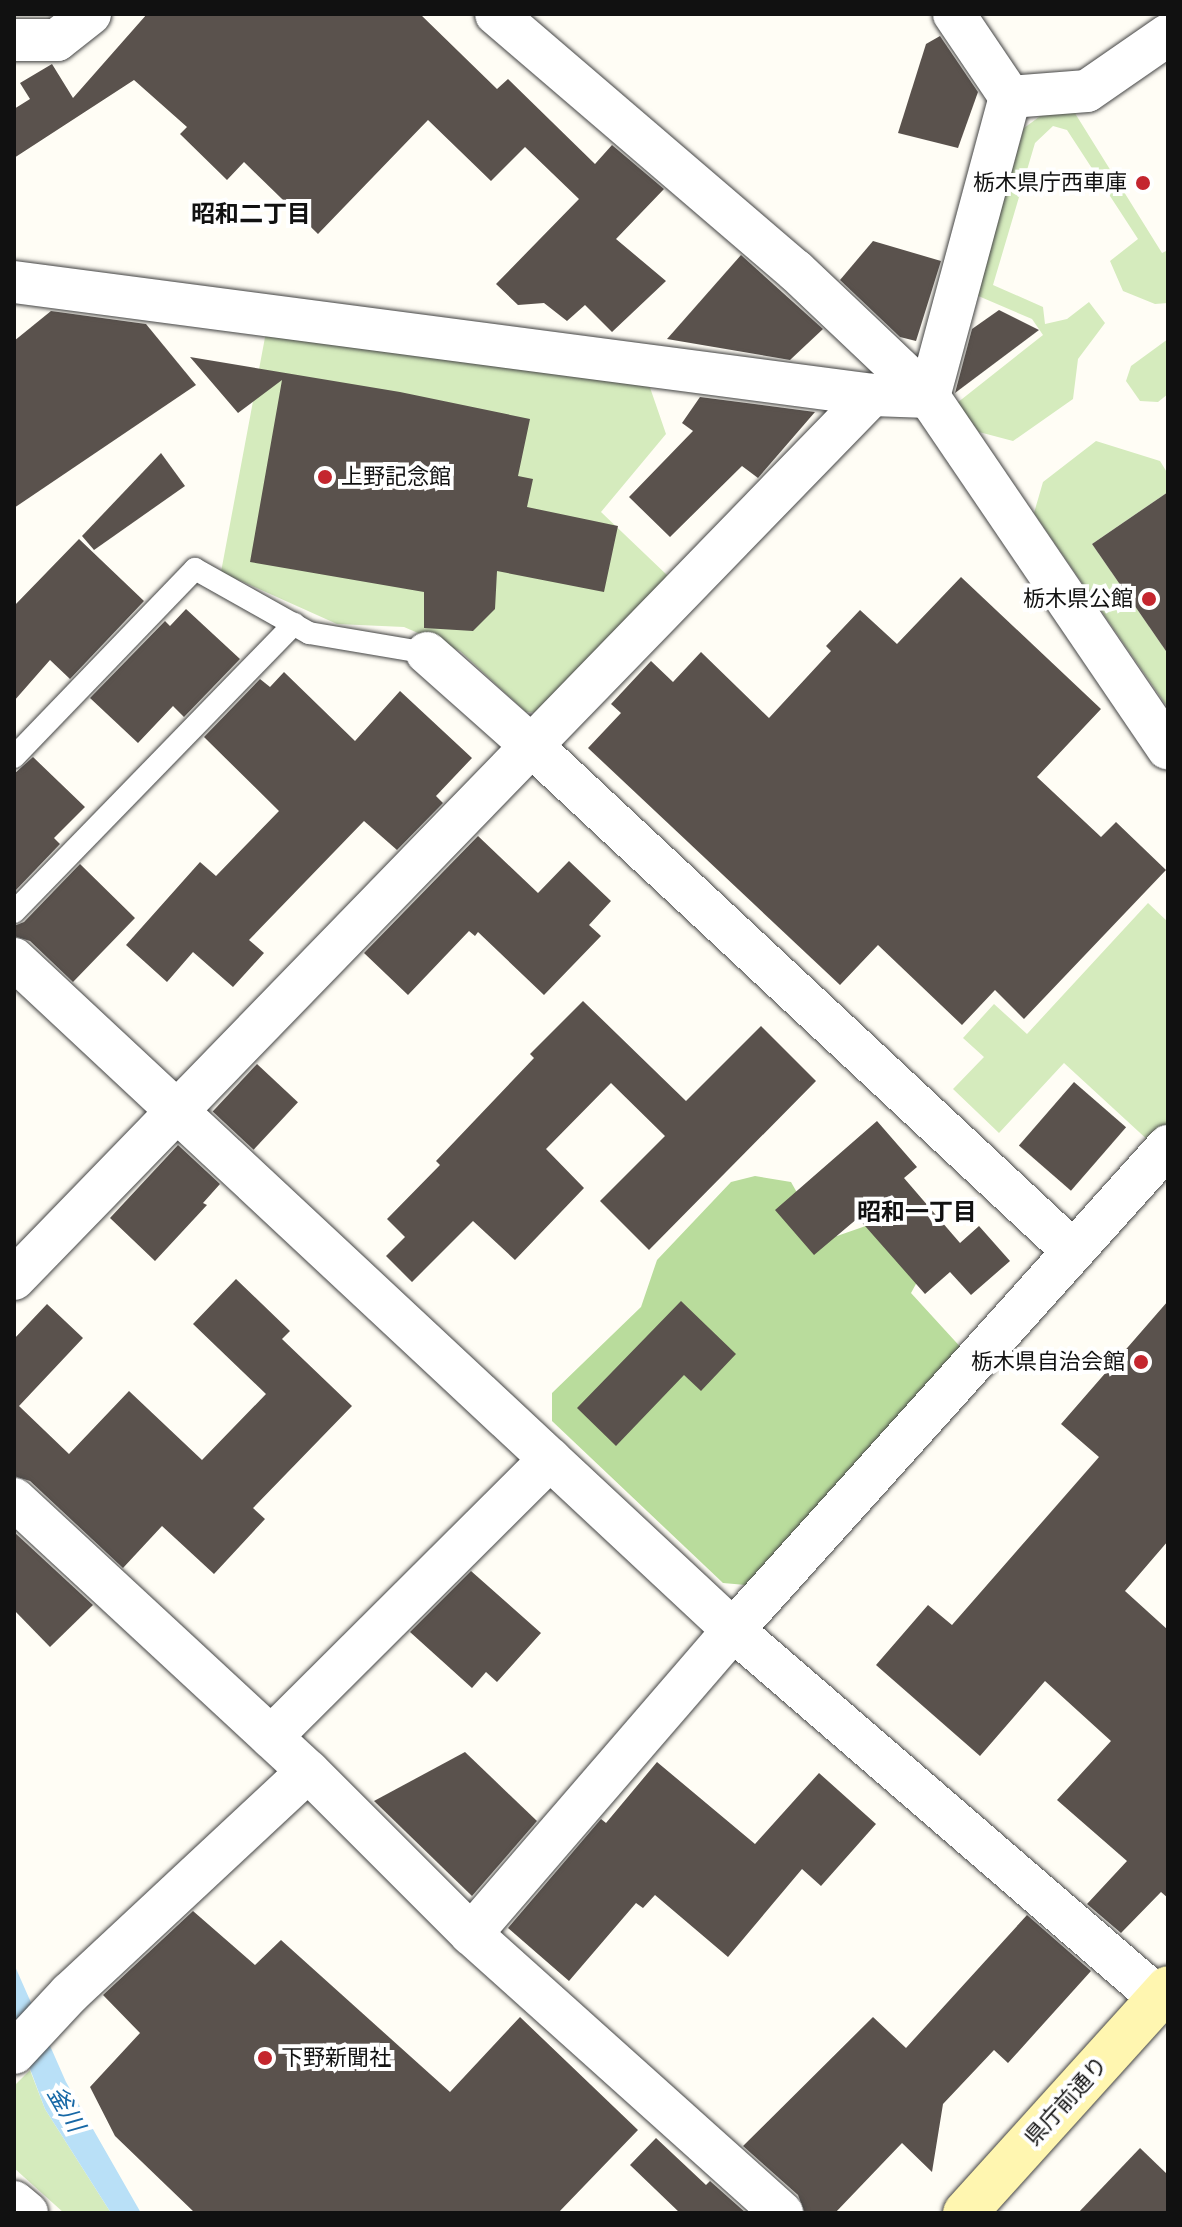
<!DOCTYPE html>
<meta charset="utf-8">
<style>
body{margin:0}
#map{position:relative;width:1182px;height:2227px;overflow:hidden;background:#fffdf5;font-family:Lora,"Noto Sans JP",serif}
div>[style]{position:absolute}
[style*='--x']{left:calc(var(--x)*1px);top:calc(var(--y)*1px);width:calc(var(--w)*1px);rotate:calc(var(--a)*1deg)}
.green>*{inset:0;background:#d5ebbd}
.forest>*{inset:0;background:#b9dc9c}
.water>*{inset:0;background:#b9e0f7}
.building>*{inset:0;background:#5a524d;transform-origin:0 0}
.roads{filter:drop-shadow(0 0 2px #444) drop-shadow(0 0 2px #444)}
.lane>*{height:22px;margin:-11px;padding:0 11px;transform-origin:11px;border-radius:11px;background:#fff}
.street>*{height:42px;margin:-21px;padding:0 21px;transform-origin:21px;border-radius:21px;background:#fff}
.secondary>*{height:44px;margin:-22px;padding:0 22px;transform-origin:22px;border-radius:22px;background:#fff6b0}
.dots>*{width:22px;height:22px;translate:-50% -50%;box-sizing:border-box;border:4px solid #fff;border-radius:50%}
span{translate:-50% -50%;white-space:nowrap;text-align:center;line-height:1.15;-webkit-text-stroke:8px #fff;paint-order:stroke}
.poi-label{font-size:22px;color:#111}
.right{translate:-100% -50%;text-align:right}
.left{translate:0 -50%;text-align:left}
.street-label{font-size:22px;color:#111}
.neighbourhood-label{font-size:24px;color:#111;font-weight:700}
.water-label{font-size:24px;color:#1768a6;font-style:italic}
.frame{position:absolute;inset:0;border:16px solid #111;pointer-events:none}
</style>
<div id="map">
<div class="green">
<i style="clip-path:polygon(1050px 109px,1073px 110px,1162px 253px,1168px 250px,1168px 303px,1155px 304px,1123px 291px,1110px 261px,1138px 239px,1067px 130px,1053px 126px,1035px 143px,993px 285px,1043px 307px,1045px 324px,1067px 319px,1089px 302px,1105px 323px,1078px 359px,1073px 399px,1013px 441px,979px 432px,957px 403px,1043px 335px,1032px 319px,976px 295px,1024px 128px)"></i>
<i style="clip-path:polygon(266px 332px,645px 373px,666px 434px,601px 512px,668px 576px,539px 713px,526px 712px,460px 651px,404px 627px,337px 624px,221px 572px)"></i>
<i style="clip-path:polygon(1168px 339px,1168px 394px,1158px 402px,1140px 401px,1126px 381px,1131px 366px)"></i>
<i style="clip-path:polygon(1096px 441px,1160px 461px,1168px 474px,1168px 492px,1092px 544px,1168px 654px,1168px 708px,1034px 513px,1043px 482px)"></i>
<i style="clip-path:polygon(1148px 903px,1168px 922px,1168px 1125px,1151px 1143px,1064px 1063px,999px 1133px,953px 1089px,984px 1057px,963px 1038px,994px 1004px,1027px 1034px)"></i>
<i style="clip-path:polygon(30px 2070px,45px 2109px,111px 2213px,64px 2213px,14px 2168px,14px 2086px)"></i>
</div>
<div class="forest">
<i style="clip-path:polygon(755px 1176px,791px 1182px,809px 1214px,837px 1236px,880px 1221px,922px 1273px,911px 1293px,965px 1352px,757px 1586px,723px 1583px,552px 1421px,552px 1393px,641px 1307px,657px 1260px,731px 1182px)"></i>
</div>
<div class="water">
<i style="clip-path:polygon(14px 1964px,66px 2082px,141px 2213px,111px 2213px,45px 2109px,14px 2026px)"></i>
</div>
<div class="building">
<i style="clip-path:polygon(147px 14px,420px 14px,497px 89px,508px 79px,595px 164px,612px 145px,664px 189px,616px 239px,666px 281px,612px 332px,585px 305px,567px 321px,544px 303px,518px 305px,496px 284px,579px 199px,525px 147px,491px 181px,428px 120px,318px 234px,244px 162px,227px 180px,180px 134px,187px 127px,134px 80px,14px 158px,14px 109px,30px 99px,20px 83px,52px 64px,73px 98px)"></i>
<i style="clip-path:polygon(940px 36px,978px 92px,958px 148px,898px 133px,926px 44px)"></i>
<i style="clip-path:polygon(873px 241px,941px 261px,916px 341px,900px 337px,840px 280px)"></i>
<i style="clip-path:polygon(741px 255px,823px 329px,790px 360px,667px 339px)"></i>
<i style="clip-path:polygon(999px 310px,1039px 330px,955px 393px,972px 329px)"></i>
<i style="clip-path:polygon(51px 311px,146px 324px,196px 385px,14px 508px,14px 341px)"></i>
<i style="clip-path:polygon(190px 357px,400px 392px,530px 419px,518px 476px,533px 479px,527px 507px,618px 526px,604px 592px,497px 571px,495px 609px,473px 631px,424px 628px,424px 592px,250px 562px,282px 380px,238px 413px)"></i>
<i style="clip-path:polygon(700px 397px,815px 412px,758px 478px,742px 466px,670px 537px,629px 497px,693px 431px,682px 423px)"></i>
<i style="clip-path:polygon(161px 453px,185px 486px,94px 550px,82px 536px)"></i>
<i style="clip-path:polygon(1168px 492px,1168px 654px,1092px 544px)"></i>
<i style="clip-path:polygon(79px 539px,144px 601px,70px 679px,50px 660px,14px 701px,14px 606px)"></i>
<i style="clip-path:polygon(961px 577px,1101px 709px,1037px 777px,1101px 837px,1116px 822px,1166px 870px,1024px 1019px,995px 990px,962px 1025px,878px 945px,840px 985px,588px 748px,621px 713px,611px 704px,651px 661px,673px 682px,701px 652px,769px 718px,831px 651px,826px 646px,860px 610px,897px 644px)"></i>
<i style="clip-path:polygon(186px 609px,240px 659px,184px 717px,173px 706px,138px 743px,90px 698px,165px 621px,170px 626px)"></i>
<i style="clip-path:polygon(284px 672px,355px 741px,400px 691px,472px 758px,436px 796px,443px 803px,397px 850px,364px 821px,249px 940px,264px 953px,233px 987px,193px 952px,167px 982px,126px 945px,200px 862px,216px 876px,279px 811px,204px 737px,260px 679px,270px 687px)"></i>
<i style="clip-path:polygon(33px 757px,85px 807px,54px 838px,60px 844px,14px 892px,14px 774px)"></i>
<i style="clip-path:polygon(478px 836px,538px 893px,569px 861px,611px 901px,589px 925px,601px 936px,544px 995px,478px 932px,475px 936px,469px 931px,408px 995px,364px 953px)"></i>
<i style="clip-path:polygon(80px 864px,135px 918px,73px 982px,30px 941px,14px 936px,14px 926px,24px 922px)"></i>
<i style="clip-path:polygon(583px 1001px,686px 1101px,761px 1026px,816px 1081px,649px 1250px,600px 1201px,665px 1136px,611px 1083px,546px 1149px,584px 1188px,515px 1260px,473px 1221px,412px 1282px,386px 1256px,405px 1237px,387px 1219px,440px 1165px,436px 1161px,534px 1058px,530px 1054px)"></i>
<i style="left:257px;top:1064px;width:56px;height:65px;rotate:43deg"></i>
<i style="left:1074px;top:1082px;width:69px;height:84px;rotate:41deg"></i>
<i style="clip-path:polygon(877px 1121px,917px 1167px,904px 1178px,960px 1243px,979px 1226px,1010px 1261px,971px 1295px,950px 1272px,925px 1294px,858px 1218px,814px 1255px,775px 1210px)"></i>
<i style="clip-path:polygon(178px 1145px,220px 1184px,203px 1203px,207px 1205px,155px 1261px,110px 1218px)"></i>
<i style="clip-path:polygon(236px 1279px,290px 1331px,282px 1339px,352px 1406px,253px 1508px,265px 1519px,214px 1574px,162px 1526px,123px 1568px,30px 1481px,14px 1476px,14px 1339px,47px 1304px,83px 1338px,19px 1406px,69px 1454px,129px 1391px,202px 1460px,266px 1394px,193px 1324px)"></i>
<i style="clip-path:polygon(681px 1301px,736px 1354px,701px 1391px,684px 1375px,616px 1446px,577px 1408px)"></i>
<i style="clip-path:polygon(1168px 1301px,1168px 1541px,1125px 1591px,1168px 1630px,1168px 1898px,1161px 1892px,1121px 1933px,1087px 1904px,1127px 1861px,1057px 1800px,1111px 1741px,1045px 1681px,980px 1756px,876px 1665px,928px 1605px,952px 1625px,1099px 1457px,1061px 1424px)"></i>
<i style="clip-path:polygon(14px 1532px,93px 1605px,50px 1647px,14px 1610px)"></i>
<i style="clip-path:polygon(471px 1571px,541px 1633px,497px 1682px,486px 1672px,472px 1688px,410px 1632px)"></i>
<i style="clip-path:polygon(465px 1752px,537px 1821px,472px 1896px,374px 1801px)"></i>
<i style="clip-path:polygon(657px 1762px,755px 1844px,819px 1773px,876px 1824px,821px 1886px,802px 1869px,728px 1957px,655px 1895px,643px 1908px,636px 1903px,569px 1981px,508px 1928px,601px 1819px,606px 1823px)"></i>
<i style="clip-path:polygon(193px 1911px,255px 1965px,281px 1940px,450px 2092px,520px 2017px,638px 2130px,558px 2213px,195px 2213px,115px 2136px,90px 2087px,140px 2033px,103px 1995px)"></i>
<i style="clip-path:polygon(1027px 1915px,1091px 1971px,1008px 2063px,994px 2050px,943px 2104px,932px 2172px,902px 2143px,835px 2213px,805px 2213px,798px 2195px,743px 2146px,873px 2017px,906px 2048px)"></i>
<i style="clip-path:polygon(656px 2138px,706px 2185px,710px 2181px,746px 2213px,680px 2213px,630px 2165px)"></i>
<i style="clip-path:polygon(1140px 2148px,1168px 2175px,1168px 2213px,1078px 2213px)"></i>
</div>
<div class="roads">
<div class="lane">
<i style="--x:14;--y:757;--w:261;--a:-46.1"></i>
<i style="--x:195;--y:569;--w:131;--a:29.3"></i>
<i style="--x:309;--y:633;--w:120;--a:9.6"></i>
<i style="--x:14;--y:912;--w:402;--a:-45.8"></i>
</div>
<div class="street">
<i style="--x:496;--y:14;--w:394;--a:40.6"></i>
<i style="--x:795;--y:270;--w:185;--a:43.5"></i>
<i style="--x:929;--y:397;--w:425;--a:55.8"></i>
<i style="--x:954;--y:14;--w:100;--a:56"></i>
<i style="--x:14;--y:40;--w:43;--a:0"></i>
<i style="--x:57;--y:40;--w:42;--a:-38.2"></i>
<i style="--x:14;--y:282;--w:865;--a:7.5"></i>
<i style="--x:427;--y:653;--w:142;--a:41.6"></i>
<i style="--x:533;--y:747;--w:739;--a:43.03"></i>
<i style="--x:14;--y:959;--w:983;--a:43.02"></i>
<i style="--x:733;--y:1630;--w:563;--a:40.82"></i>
<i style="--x:14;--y:1279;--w:1232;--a:-45.86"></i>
<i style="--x:872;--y:395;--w:57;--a:2"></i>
<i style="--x:929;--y:397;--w:311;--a:-74.9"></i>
<i style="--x:1010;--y:97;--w:77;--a:-4.5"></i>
<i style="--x:1087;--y:91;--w:98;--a:-34.7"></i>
<i style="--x:14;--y:1499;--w:401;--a:42.8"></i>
<i style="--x:308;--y:1771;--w:231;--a:45"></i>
<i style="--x:471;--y:1934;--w:418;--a:41.9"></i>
<i style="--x:271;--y:1737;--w:394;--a:-44.9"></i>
<i style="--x:471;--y:1934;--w:401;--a:-49.2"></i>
<i style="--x:733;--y:1630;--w:651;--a:-48.05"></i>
<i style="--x:14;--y:2053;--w:82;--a:-47"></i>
<i style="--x:70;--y:1993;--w:325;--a:-43"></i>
<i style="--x:14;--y:2202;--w:17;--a:40"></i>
</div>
<div class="secondary">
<i style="--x:965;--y:2213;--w:303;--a:-47.9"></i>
</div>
</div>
<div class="dots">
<i style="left:1143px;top:183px;background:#c4262e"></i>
<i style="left:325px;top:477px;background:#c4262e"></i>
<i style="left:1149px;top:599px;background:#c4262e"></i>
<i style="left:1141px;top:1362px;background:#c4262e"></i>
<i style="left:265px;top:2058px;background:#c4262e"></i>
</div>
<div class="poi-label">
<span class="right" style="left:1127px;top:183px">栃木県庁西車庫</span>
<span class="left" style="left:341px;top:477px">上野記念館</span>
<span class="right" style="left:1133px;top:599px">栃木県公館</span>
<span class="right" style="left:1125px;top:1362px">栃木県自治会館</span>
<span class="left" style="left:281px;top:2058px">下野新聞社</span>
</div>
<div class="street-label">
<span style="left:1066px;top:2101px;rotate:-48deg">県庁前通り</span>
</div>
<div class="neighbourhood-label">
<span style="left:251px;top:214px">昭和二丁目</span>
<span style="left:917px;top:1212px">昭和一丁目</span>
</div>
<div class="water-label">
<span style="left:66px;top:2109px;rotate:60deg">釜川</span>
</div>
<div class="frame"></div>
</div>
